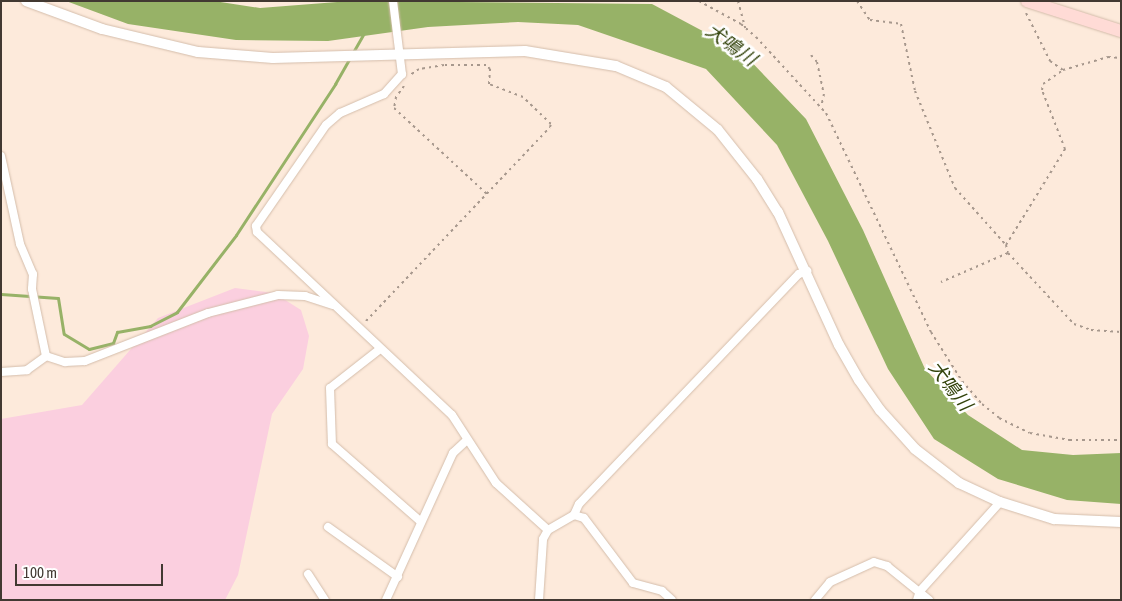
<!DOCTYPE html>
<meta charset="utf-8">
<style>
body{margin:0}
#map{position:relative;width:1122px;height:601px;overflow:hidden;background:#fdeadb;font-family:"Asap Condensed","Noto Sans JP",sans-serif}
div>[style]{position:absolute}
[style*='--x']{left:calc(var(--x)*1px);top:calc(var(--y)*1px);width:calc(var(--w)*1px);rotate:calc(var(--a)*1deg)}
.green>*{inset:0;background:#fbcfdf}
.water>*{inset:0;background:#97b267}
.stream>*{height:3px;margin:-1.5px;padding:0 1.5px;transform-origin:1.5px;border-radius:1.5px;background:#97b267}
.path>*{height:2px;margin-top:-1px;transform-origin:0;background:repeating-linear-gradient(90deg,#a7988d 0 2.5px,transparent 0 6.5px)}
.roads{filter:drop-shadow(0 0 1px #d4bdab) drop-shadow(0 0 1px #d4bdab)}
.minor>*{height:8px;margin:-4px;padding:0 4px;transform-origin:4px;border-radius:4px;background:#fff}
.tertiary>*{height:10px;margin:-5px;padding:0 5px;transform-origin:5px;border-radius:5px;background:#fff}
.primary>*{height:12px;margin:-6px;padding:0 6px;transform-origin:6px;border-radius:6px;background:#ffdbd6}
span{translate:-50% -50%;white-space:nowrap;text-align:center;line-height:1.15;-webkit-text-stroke:5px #fff;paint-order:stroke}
.water-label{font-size:19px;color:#33430b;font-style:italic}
.frame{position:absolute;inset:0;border:2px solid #423932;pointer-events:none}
.scale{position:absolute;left:15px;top:564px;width:148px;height:22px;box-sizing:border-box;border:2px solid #423932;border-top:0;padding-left:6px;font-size:15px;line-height:18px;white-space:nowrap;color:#423932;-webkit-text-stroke:4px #fff;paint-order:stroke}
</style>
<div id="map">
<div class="green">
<i style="clip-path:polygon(235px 288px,274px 293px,301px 310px,309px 336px,303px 369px,272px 414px,238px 575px,225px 600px,1px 600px,1px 419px,82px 405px,158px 318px)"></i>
</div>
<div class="water">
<i style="clip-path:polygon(66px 1px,214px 1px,260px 8px,350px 1px,652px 4px,742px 52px,806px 119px,863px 230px,925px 369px,968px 415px,1022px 450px,1073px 455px,1121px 453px,1121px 504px,1067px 500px,998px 479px,934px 439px,888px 369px,828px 241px,777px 145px,706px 69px,578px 25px,518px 22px,428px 27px,328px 41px,236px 40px,128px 24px)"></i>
</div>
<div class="stream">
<i style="--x:1;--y:294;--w:57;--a:4"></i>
<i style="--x:58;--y:298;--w:36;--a:81"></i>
<i style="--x:64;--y:334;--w:29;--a:31"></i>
<i style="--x:89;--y:349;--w:25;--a:-14"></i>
<i style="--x:113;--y:343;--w:12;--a:-70"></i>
<i style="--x:117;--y:332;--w:34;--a:-10"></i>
<i style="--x:150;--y:326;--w:30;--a:-27"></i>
<i style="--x:177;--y:312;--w:97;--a:-52.5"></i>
<i style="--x:236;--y:235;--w:181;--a:-56.7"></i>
<i style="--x:335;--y:84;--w:59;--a:-60.4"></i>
</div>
<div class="path">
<i style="--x:699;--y:1;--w:48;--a:28.7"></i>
<i style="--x:741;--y:24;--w:20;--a:41"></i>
<i style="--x:756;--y:37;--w:103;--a:47.4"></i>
<i style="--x:826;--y:113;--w:243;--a:64.4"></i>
<i style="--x:931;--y:332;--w:58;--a:57.7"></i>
<i style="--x:962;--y:381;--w:30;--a:49"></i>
<i style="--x:982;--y:404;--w:22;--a:39"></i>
<i style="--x:999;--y:418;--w:34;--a:26"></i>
<i style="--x:1030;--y:433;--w:40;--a:10"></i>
<i style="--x:1069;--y:440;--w:52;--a:0"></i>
<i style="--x:738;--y:1;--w:28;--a:75"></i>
<i style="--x:857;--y:1;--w:23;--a:56"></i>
<i style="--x:870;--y:20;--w:31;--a:7"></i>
<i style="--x:901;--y:24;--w:68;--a:78.2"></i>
<i style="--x:915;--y:91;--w:105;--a:67.6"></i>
<i style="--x:955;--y:188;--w:76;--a:48.2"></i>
<i style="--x:1006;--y:245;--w:8;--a:76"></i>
<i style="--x:1008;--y:253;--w:73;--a:156.6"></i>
<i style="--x:1026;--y:13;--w:54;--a:63.4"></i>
<i style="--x:1050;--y:61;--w:16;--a:35"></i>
<i style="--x:811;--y:55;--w:9;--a:49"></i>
<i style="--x:817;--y:62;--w:33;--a:78"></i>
<i style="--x:824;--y:94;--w:13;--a:103"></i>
<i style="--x:404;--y:86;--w:14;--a:126"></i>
<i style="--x:396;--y:97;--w:11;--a:100"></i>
<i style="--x:394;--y:108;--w:127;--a:42.8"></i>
<i style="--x:1006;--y:245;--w:113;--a:-58.4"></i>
<i style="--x:1065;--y:149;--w:63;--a:-111.3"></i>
<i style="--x:1042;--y:90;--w:6;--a:-81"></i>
<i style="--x:1043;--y:84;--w:24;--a:-35"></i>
<i style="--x:1063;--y:70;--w:47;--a:-16.1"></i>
<i style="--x:1108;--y:57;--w:13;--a:4"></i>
<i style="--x:1008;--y:253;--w:97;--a:47.1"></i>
<i style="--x:1074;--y:324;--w:18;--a:19"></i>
<i style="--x:1091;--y:330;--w:30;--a:4"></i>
<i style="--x:366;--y:321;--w:267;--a:-46.5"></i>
<i style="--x:550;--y:127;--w:3;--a:-72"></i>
<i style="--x:551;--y:124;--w:39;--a:-136"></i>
<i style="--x:523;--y:97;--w:36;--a:-159"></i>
<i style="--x:489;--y:84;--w:15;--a:-86"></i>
<i style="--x:490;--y:69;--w:6;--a:-135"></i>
<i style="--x:486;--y:65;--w:42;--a:180"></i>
<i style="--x:444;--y:65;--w:25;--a:171"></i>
<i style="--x:419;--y:69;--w:11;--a:146"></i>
</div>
<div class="roads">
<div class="minor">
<i style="--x:393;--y:1;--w:74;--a:83"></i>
<i style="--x:402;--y:74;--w:27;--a:132"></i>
<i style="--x:384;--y:94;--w:48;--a:156.6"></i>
<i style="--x:340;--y:113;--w:18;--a:139"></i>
<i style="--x:326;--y:125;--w:123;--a:124.7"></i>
<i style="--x:256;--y:226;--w:6;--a:81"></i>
<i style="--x:257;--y:232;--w:267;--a:43.2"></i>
<i style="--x:452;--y:415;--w:81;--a:57.1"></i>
<i style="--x:496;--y:483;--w:70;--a:42.1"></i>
<i style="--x:1;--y:156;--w:90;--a:77.8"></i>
<i style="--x:20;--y:244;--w:33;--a:67"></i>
<i style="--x:33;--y:274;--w:15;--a:94"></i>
<i style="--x:32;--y:289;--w:68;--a:78.2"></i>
<i style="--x:380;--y:349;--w:63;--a:142"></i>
<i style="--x:330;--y:388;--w:56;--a:88"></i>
<i style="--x:332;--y:444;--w:117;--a:41.2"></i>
<i style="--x:46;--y:356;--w:20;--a:18"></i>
<i style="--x:65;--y:362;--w:20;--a:-3"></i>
<i style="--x:85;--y:361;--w:132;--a:-21.3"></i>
<i style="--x:208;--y:313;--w:72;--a:-14.4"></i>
<i style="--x:278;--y:295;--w:27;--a:2"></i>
<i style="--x:305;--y:296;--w:29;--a:18"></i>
<i style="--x:1;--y:372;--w:26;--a:-4"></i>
<i style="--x:27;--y:370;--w:24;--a:-36"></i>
<i style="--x:574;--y:515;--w:12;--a:-66"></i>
<i style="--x:579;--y:504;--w:318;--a:-46.3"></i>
<i style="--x:799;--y:274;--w:9;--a:-21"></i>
<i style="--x:328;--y:527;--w:86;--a:35.5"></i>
<i style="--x:308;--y:574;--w:31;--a:57"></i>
<i style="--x:386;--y:600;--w:162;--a:-65.5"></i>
<i style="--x:453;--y:453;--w:18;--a:-43"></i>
<i style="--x:539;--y:600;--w:61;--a:-86.2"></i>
<i style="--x:543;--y:539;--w:10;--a:-61"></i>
<i style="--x:548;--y:530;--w:30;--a:-30"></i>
<i style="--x:574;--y:515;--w:10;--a:17"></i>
<i style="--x:584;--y:518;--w:81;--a:53"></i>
<i style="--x:633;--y:583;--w:30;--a:15"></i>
<i style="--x:662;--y:591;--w:13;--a:42"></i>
<i style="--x:815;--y:600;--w:23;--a:-50"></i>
<i style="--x:830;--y:582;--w:48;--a:-24.4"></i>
<i style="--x:874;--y:562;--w:14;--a:17"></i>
<i style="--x:887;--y:566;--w:54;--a:39"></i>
<i style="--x:917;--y:600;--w:9;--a:-72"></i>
<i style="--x:920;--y:591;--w:120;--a:-48"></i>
</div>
<div class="tertiary">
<i style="--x:26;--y:1;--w:81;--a:20.2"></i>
<i style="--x:102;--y:29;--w:99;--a:13.5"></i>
<i style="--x:198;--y:52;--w:75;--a:4.6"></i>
<i style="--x:273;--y:58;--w:252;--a:-1.6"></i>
<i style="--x:525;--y:51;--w:92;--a:9.4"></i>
<i style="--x:616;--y:66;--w:54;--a:22.8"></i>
<i style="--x:666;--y:87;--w:67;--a:39.6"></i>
<i style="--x:718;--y:130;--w:63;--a:51.5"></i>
<i style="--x:757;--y:179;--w:39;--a:58"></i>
<i style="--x:778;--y:212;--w:146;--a:65.4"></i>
<i style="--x:839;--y:345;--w:40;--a:60.3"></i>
<i style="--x:859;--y:380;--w:37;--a:55"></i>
<i style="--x:880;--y:410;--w:52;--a:48.1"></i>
<i style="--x:915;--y:449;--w:56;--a:37.7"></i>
<i style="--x:959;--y:483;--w:45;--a:24.9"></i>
<i style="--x:1000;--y:502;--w:57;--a:17.5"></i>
<i style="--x:1054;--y:519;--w:67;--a:2.6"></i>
</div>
<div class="primary">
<i style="--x:1027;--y:1;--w:99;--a:17.7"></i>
</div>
</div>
<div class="water-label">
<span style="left:731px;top:45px;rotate:36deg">犬鳴川</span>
<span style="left:950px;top:386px;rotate:52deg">犬鳴川</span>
</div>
<div class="frame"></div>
<div class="scale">100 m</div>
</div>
